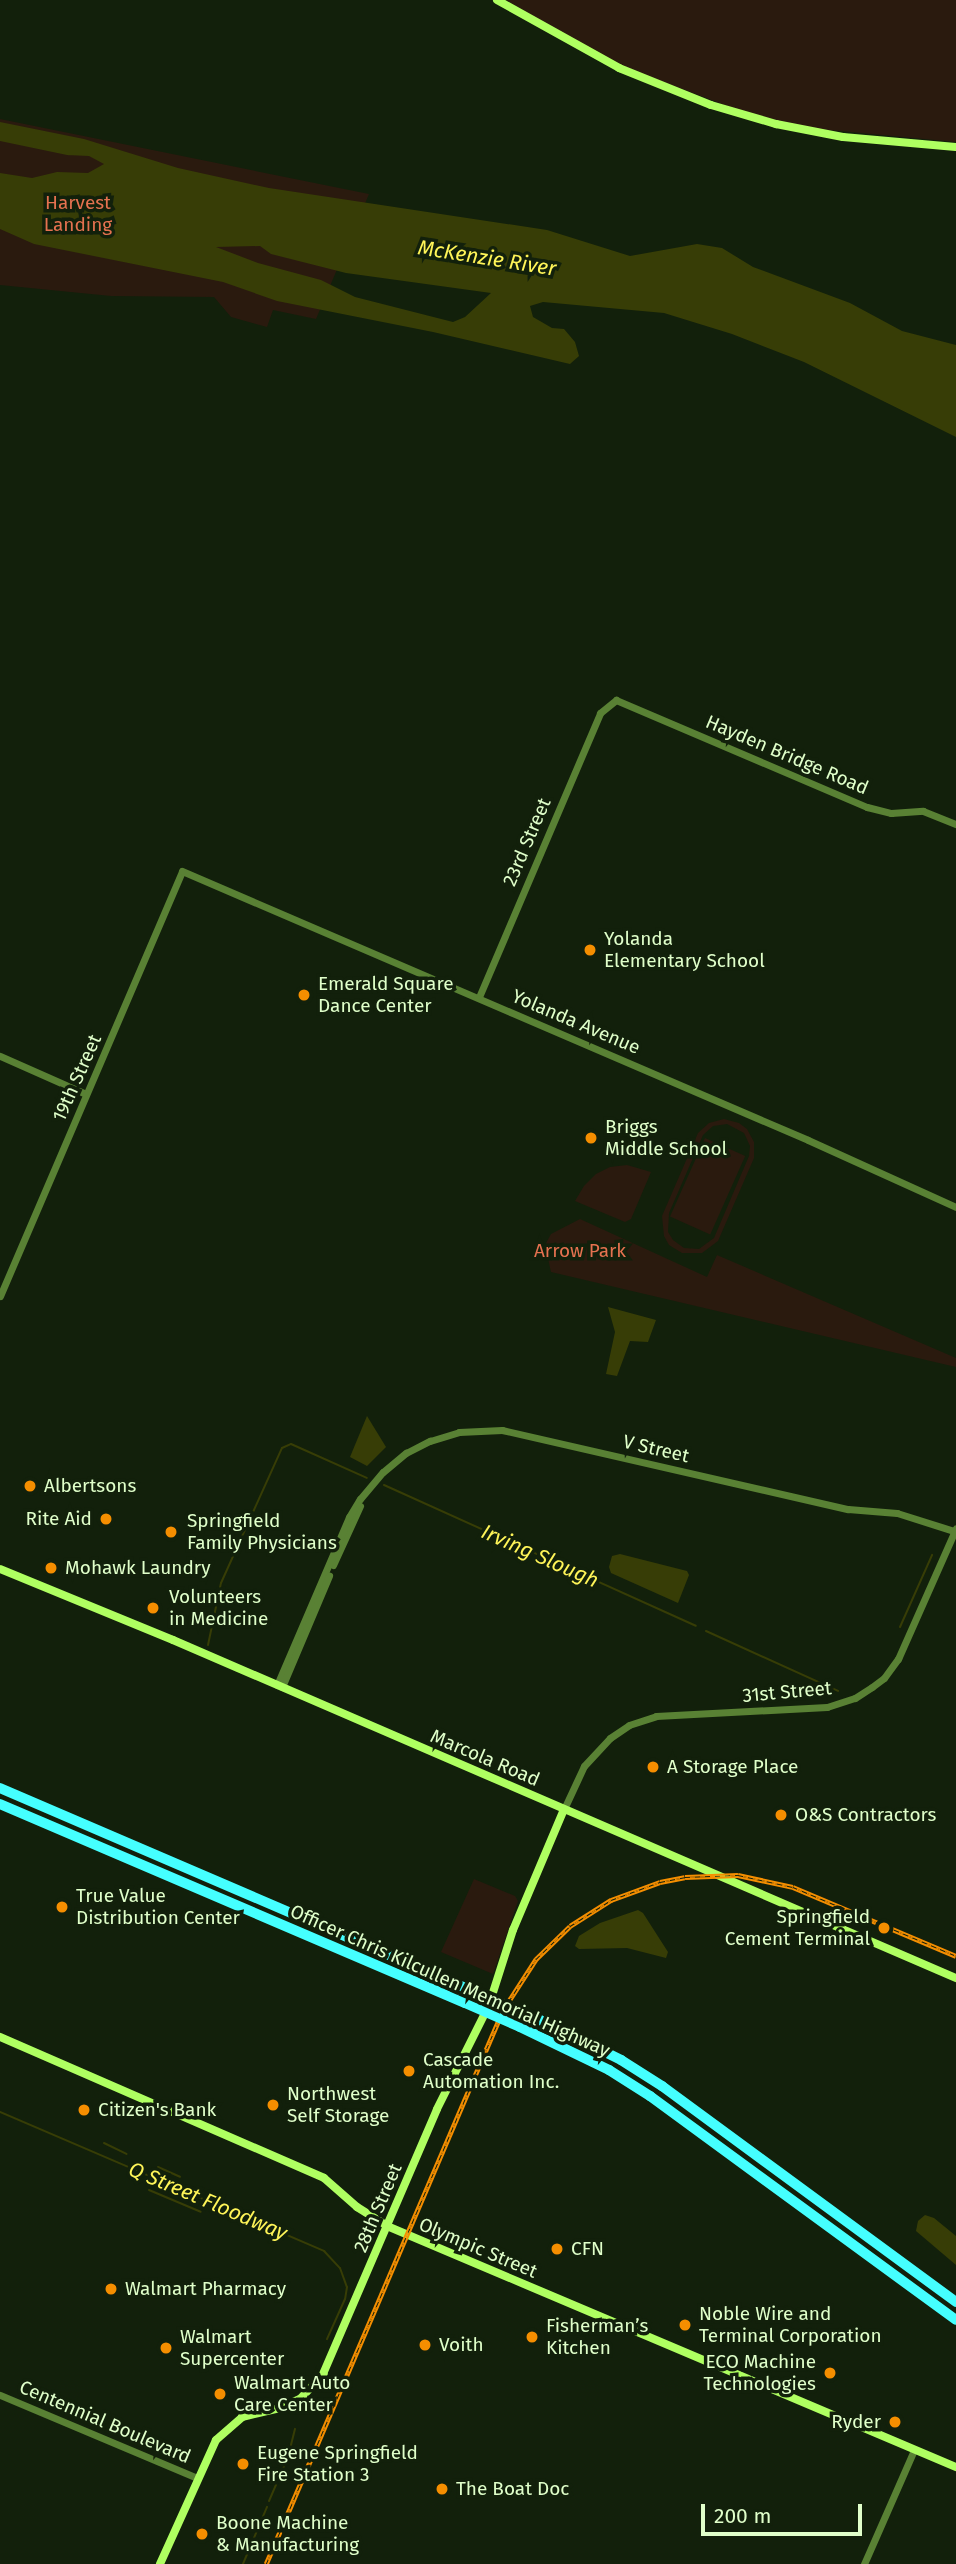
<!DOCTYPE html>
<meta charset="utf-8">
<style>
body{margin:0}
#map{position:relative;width:956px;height:2564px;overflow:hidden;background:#12200b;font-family:"Fira Sans",sans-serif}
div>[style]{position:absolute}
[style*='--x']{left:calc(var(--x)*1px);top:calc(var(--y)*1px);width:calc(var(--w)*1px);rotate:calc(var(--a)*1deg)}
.green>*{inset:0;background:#2a1a0e;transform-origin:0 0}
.water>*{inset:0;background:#373d06}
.stream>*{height:2px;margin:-1px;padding:0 1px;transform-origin:1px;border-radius:1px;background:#373d06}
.tertiary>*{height:7px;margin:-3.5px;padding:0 3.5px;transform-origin:3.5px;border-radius:3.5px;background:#598134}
.secondary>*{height:8px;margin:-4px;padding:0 4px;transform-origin:4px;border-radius:4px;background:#afff61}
.motorway>*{height:10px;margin:-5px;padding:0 5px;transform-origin:5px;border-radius:5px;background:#45ffff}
.rail>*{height:4.5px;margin-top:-2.25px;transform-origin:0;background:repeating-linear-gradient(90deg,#12200b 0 5px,#f58e00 0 10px);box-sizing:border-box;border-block:2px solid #f58e00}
.motorway-bridge>*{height:10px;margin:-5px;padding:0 5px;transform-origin:5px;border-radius:5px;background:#45ffff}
.dots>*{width:19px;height:19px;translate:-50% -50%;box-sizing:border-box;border:4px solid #12200b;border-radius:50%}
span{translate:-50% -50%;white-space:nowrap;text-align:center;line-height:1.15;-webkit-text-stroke:7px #12200b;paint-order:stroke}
.park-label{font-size:19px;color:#e57250}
.street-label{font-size:19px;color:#e0ffca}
.poi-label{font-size:19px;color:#e0ffca}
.left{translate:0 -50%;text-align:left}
.right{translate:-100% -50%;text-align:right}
.water-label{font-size:21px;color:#fff558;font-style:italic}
.scale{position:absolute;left:701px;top:2504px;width:161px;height:32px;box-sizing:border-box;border:4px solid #e0ffca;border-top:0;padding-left:9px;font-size:21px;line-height:24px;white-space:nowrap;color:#e0ffca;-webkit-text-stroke:5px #12200b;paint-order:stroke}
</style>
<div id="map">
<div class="green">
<i style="clip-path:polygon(506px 0,956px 0,956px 142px,808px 128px,741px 111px,634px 71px,579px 43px)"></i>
<i style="clip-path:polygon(0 119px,369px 194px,316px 319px,273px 310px,267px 327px,231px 317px,214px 297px,111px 296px,0 285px)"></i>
<i style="clip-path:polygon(evenodd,724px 1119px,739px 1123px,747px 1129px,754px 1142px,754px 1158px,718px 1241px,702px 1253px,682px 1253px,669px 1245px,664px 1236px,662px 1216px,698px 1133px,709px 1123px,724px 1119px,727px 1124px,744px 1133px,750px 1146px,749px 1156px,714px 1238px,699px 1249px,684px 1248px,673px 1240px,668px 1232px,669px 1213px,703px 1135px,713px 1126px,727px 1124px)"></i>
<i style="left:705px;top:1138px;width:44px;height:86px;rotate:24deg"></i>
<i style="clip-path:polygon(627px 1165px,651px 1172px,631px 1219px,625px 1222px,575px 1201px,584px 1186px,596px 1174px,610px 1167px)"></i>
<i style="clip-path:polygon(580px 1219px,707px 1277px,717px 1255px,956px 1358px,956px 1367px,551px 1272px,545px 1245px,551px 1234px)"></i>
<i style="clip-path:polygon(474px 1879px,515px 1896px,518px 1901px,493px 1974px,441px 1952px)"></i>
</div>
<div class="water">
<i style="clip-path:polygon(evenodd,0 122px,84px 139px,178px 168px,269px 188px,547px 230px,630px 256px,697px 244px,722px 248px,753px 267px,850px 303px,902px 331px,956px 345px,956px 437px,804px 362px,732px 334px,664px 313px,543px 302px,530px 306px,533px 317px,552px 328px,564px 329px,575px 342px,579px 356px,570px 364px,433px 332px,277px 301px,223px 282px,34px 244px,0 229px,0 173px,32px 178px,57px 172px,88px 173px,104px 164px,89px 156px,67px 155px,0 141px,0 122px,260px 246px,271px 254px,346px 273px,491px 293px,465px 317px,453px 322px,355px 297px,321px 280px,258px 263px,216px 247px,260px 246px)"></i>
<i style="clip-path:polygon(608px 1307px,656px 1320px,648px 1342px,630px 1341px,617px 1376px,606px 1374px,615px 1332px)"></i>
<i style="clip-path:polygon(367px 1416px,386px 1447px,367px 1466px,350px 1457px)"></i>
<i style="clip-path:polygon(620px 1554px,687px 1571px,689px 1575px,678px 1603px,611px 1573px,609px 1567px,612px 1556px)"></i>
<i style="clip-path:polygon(638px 1910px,643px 1913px,668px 1952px,666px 1958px,627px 1948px,579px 1949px,575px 1946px,579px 1936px,600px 1923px)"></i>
<i style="clip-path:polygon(925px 2215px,934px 2218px,956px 2236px,956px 2265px,916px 2231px,918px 2221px)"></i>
</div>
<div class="stream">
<i style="--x:384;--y:1485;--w:342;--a:24.3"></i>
<i style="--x:900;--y:1627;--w:79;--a:-66"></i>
<i style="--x:706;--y:1631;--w:145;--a:24.4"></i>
<i style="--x:208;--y:1645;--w:63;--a:-78.2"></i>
<i style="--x:221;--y:1583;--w:148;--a:-65.7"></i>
<i style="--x:282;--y:1448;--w:10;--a:-24"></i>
<i style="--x:291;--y:1444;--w:83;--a:24.1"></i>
<i style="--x:0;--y:2112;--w:353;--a:23.2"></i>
<i style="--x:324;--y:2251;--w:23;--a:47"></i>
<i style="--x:340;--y:2268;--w:20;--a:70"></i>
<i style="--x:347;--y:2287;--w:12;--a:99"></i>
<i style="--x:345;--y:2299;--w:44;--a:114.2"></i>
<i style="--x:104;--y:2143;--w:25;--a:26"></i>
<i style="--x:158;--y:2167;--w:24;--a:24"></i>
<i style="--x:149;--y:2190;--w:56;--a:22.9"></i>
<i style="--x:269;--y:2501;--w:48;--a:-66.6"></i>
<i style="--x:288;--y:2457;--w:29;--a:-76"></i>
<i style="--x:243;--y:2564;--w:62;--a:-67.2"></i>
</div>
<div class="tertiary">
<i style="--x:479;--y:997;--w:309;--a:-66.9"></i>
<i style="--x:600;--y:713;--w:21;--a:-39"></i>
<i style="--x:616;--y:700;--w:273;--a:23.1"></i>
<i style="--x:867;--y:807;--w:25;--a:14"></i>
<i style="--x:891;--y:813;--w:32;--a:-4"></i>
<i style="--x:923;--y:811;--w:35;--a:22"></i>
<i style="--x:0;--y:1056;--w:94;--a:23.8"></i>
<i style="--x:0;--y:1296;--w:462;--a:-66.8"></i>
<i style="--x:182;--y:871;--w:681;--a:23.25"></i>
<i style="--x:808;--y:1140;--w:162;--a:24.4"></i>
<i style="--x:333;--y:1565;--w:65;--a:-65.4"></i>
<i style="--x:277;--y:1685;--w:183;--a:-66.8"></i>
<i style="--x:349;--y:1517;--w:21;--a:-59"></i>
<i style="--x:360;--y:1499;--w:35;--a:-50"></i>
<i style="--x:383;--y:1472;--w:30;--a:-40"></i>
<i style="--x:406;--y:1453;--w:27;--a:-27"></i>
<i style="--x:430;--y:1441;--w:30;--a:-17"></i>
<i style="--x:459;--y:1432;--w:43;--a:-2.7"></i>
<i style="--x:502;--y:1430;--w:355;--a:12.9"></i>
<i style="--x:848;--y:1509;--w:49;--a:4.7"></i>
<i style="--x:897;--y:1513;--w:60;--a:17.5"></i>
<i style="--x:282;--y:1687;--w:121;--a:-67.1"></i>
<i style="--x:564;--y:1809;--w:47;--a:-65.1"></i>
<i style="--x:584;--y:1766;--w:38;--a:-47"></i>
<i style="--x:610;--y:1738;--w:23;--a:-34"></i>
<i style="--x:629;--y:1725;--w:28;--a:-18"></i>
<i style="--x:656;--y:1716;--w:171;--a:-3"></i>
<i style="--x:827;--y:1707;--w:29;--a:-18"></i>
<i style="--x:855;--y:1698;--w:20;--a:-33"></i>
<i style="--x:872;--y:1687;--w:15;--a:-37"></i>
<i style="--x:884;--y:1678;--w:24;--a:-54"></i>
<i style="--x:898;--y:1659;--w:143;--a:-66.1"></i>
<i style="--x:0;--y:2395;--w:214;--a:22.8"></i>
<i style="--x:864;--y:2564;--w:124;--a:-66.3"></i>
</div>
<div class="secondary">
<i style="--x:497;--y:0;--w:140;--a:29.1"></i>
<i style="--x:619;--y:68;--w:99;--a:21.9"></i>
<i style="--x:711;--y:105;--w:68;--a:16.3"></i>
<i style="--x:776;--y:124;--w:68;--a:11"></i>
<i style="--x:843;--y:137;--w:113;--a:5.1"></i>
<i style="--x:0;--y:1569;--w:187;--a:22.3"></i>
<i style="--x:173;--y:1640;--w:853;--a:23.35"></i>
<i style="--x:0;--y:2037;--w:353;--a:23.5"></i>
<i style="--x:324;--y:2178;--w:44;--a:41.3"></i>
<i style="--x:357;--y:2207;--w:36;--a:32"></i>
<i style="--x:387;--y:2226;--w:618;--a:22.96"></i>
<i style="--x:160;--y:2564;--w:136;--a:-65.7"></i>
<i style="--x:216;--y:2440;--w:35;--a:-41"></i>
<i style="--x:242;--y:2417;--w:39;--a:-13"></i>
<i style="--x:280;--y:2408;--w:23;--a:-25"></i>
<i style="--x:301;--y:2398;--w:33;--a:-47"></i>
<i style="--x:323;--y:2374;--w:288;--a:-66.7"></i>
<i style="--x:437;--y:2109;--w:116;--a:-63.4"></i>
<i style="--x:489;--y:2005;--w:79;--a:-72.3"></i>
<i style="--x:513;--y:1930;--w:131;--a:-67.1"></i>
</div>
<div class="motorway">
<i style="--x:0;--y:1788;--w:512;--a:23.26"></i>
<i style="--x:0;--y:1804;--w:506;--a:23.17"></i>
<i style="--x:528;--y:2014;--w:104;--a:26.3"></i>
<i style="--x:621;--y:2060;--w:49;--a:32.4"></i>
<i style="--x:662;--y:2086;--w:365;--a:36.3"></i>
<i style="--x:520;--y:2027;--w:99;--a:25.8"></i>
<i style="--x:609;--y:2070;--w:49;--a:32.4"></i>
<i style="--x:650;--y:2096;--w:379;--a:36.2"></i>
</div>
<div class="rail">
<i style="--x:266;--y:2564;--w:603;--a:-66.84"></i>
<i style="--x:503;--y:2010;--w:61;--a:-57.1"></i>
<i style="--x:536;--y:1959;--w:47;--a:-44.1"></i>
<i style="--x:570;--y:1926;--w:49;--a:-32.4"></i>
<i style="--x:611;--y:1900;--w:52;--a:-20.2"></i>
<i style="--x:660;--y:1882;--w:25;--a:-11"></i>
<i style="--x:685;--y:1877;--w:53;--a:-2.2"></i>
<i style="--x:738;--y:1875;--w:56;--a:12.3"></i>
<i style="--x:793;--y:1887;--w:177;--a:22.9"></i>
</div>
<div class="motorway-bridge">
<i style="--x:470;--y:1990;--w:63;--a:22.5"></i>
<i style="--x:465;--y:2003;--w:60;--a:23.6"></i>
</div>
<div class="dots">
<i style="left:590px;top:950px;background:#f58e00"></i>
<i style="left:304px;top:995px;background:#f58e00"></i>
<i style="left:591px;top:1138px;background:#f58e00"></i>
<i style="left:30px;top:1486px;background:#f58e00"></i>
<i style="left:106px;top:1519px;background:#f58e00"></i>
<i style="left:171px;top:1532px;background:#f58e00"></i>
<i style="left:51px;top:1568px;background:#f58e00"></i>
<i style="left:153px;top:1608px;background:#f58e00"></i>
<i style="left:653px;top:1767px;background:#f58e00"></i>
<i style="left:781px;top:1815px;background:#f58e00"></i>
<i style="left:62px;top:1907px;background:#f58e00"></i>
<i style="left:884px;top:1928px;background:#f58e00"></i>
<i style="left:409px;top:2071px;background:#f58e00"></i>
<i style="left:273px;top:2105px;background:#f58e00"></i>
<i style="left:84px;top:2110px;background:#f58e00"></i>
<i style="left:557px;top:2249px;background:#f58e00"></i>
<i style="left:111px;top:2289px;background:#f58e00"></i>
<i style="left:685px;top:2325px;background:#f58e00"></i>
<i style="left:532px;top:2337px;background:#f58e00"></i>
<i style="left:425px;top:2345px;background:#f58e00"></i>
<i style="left:166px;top:2348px;background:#f58e00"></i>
<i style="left:830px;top:2373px;background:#f58e00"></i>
<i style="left:220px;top:2394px;background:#f58e00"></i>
<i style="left:895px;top:2422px;background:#f58e00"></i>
<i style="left:243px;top:2464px;background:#f58e00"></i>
<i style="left:442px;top:2489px;background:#f58e00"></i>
<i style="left:202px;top:2534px;background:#f58e00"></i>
</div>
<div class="park-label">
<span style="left:78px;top:214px">Harvest<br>Landing</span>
<span style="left:580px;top:1251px">Arrow Park</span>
</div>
<div class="street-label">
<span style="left:787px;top:755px;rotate:23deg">Hayden Bridge Road</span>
<span style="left:527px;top:842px;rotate:-67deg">23rd Street</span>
<span style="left:576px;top:1022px;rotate:23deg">Yolanda Avenue</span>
<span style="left:77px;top:1078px;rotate:-66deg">19th Street</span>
<span style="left:656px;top:1449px;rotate:13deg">V Street</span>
<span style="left:787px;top:1692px;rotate:-5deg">31st Street</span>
<span style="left:485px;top:1758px;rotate:23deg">Marcola Road</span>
<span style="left:450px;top:1981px;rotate:24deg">Officer Chris Kilcullen Memorial Highway</span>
<span style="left:378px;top:2208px;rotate:-67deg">28th Street</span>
<span style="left:478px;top:2248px;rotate:23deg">Olympic Street</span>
<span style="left:105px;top:2422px;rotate:23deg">Centennial Boulevard</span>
</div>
<div class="poi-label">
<span class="left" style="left:604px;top:950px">Yolanda<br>Elementary School</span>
<span class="left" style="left:318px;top:995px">Emerald Square<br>Dance Center</span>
<span class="left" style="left:605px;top:1138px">Briggs<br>Middle School</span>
<span class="left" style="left:44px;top:1486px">Albertsons</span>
<span class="right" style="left:92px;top:1519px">Rite Aid</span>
<span class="left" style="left:187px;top:1532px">Springfield<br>Family Physicians</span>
<span class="left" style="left:65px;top:1568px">Mohawk Laundry</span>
<span class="left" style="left:169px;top:1608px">Volunteers<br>in Medicine</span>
<span class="left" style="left:667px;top:1767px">A Storage Place</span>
<span class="left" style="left:795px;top:1815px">O&amp;S Contractors</span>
<span class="left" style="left:76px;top:1907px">True Value<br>Distribution Center</span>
<span class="right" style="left:870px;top:1928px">Springfield<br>Cement Terminal</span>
<span class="left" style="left:423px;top:2071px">Cascade<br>Automation Inc.</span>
<span class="left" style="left:287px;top:2105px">Northwest<br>Self Storage</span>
<span class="left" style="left:98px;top:2110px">Citizen's Bank</span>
<span class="left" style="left:571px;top:2249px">CFN</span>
<span class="left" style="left:125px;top:2289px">Walmart Pharmacy</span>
<span class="left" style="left:699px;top:2325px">Noble Wire and<br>Terminal Corporation</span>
<span class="left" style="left:546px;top:2337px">Fisherman’s<br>Kitchen</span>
<span class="left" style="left:180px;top:2348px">Walmart<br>Supercenter</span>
<span class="left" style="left:439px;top:2345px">Voith</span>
<span class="right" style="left:816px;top:2373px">ECO Machine<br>Technologies</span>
<span class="left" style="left:234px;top:2394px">Walmart Auto<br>Care Center</span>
<span class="right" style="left:881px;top:2422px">Ryder</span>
<span class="left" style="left:257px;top:2464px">Eugene Springfield<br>Fire Station 3</span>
<span class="left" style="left:456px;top:2489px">The Boat Doc</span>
<span class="left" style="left:216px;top:2534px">Boone Machine<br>&amp; Manufacturing</span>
</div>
<div class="water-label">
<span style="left:487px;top:258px;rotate:9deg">McKenzie River</span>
<span style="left:540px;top:1556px;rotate:24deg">Irving Slough</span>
<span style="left:208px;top:2201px;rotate:23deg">Q Street Floodway</span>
</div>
<div class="scale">200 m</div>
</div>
